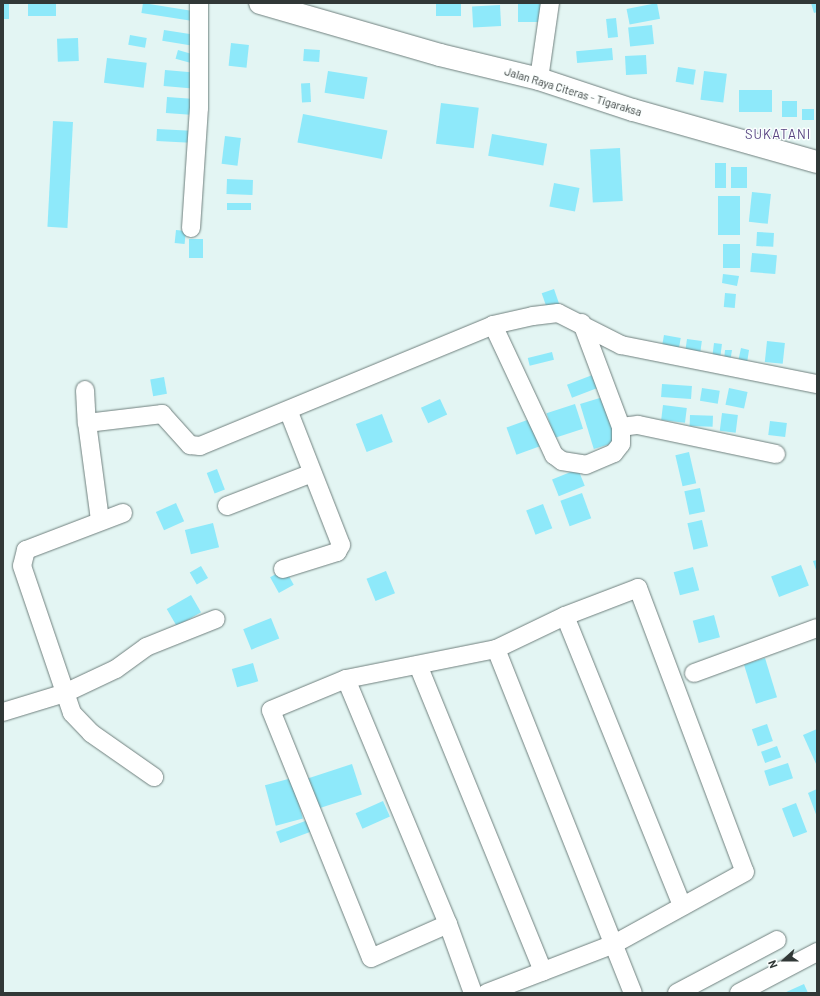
<!DOCTYPE html>
<style>
body{margin:0}
#map{position:relative;width:820px;height:996px;overflow:hidden;background:#e3f5f3;font-family:Barlow,sans-serif}
div>[style]{position:absolute}
[style*='--x']{left:calc(var(--x)*1px);top:calc(var(--y)*1px);width:calc(var(--w)*1px);rotate:calc(var(--a)*1deg)}
.building>*{inset:0;background:#8ee9fa;transform-origin:0 0}
.roads{filter:drop-shadow(0 0 1px #70807e) drop-shadow(0 0 1px #70807e)}
.street>*{height:18px;margin:-9px;padding:0 9px;transform-origin:9px;border-radius:9px;background:#fff}
.primary>*{height:22px;margin:-11px;padding:0 11px;transform-origin:11px;border-radius:11px;background:#fff}
span{translate:-50% -50%;white-space:nowrap;text-align:center;line-height:1.15;-webkit-text-stroke:3px #fbfffe;paint-order:stroke}
.street-label{font-size:11px;color:#313837}
.quarter-label{font-size:13px;color:#574380;letter-spacing:1px}
.frame{position:absolute;inset:0;border:4px solid #313837;pointer-events:none}
.north{position:absolute;left:764px;top:940px;width:40px;height:40px;-webkit-text-stroke:3px #fbfffe;paint-order:stroke;rotate:249deg;font-size:11px;font-weight:700;line-height:16px;text-align:center;color:#313837}
.north::after{content:'';display:block;margin:auto;width:14px;height:18px;background:#313837;clip-path:polygon(50% 0,100% 100%,50% 72%,0 100%)}
</style>
<div id="map">
<div class="building">
<i style="left:3px;top:3px;width:6px;height:16px"></i>
<i style="left:28px;top:3px;width:28px;height:13px"></i>
<i style="left:143px;top:3px;width:52px;height:10px;rotate:9deg"></i>
<i style="left:436px;top:3px;width:25px;height:13px"></i>
<i style="left:518px;top:3px;width:24px;height:19px"></i>
<i style="left:657px;top:3px;width:16px;height:31px;rotate:79deg"></i>
<i style="clip-path:polygon(811px 3px,817px 3px,817px 12px,814px 13px)"></i>
<i style="left:500px;top:5px;width:21px;height:28px;rotate:87deg"></i>
<i style="left:616px;top:18px;width:19px;height:10px;rotate:84deg"></i>
<i style="left:652px;top:25px;width:19px;height:24px;rotate:84deg"></i>
<i style="left:164px;top:30px;width:31px;height:11px;rotate:9deg"></i>
<i style="left:130px;top:35px;width:17px;height:10px;rotate:10deg"></i>
<i style="left:78px;top:38px;width:23px;height:21px;rotate:88deg"></i>
<i style="left:231px;top:43px;width:18px;height:23px;rotate:6deg"></i>
<i style="left:612px;top:48px;width:12px;height:36px;rotate:85deg"></i>
<i style="left:304px;top:49px;width:16px;height:12px;rotate:4deg"></i>
<i style="left:178px;top:50px;width:18px;height:9px;rotate:16deg"></i>
<i style="left:646px;top:55px;width:19px;height:21px;rotate:87deg"></i>
<i style="left:107px;top:58px;width:40px;height:25px;rotate:7deg"></i>
<i style="left:678px;top:67px;width:18px;height:15px;rotate:9deg"></i>
<i style="left:165px;top:70px;width:32px;height:16px;rotate:5deg"></i>
<i style="left:328px;top:71px;width:40px;height:22px;rotate:9deg"></i>
<i style="left:704px;top:71px;width:23px;height:29px;rotate:7deg"></i>
<i style="left:310px;top:83px;width:19px;height:9px;rotate:87deg"></i>
<i style="left:739px;top:90px;width:33px;height:22px"></i>
<i style="left:167px;top:97px;width:28px;height:16px;rotate:4deg"></i>
<i style="left:782px;top:101px;width:15px;height:16px"></i>
<i style="left:441px;top:103px;width:38px;height:41px;rotate:7deg"></i>
<i style="left:814px;top:109px;width:11px;height:12px;rotate:90deg"></i>
<i style="left:303px;top:114px;width:86px;height:29px;rotate:11deg"></i>
<i style="left:53px;top:121px;width:20px;height:106px;rotate:3deg"></i>
<i style="left:157px;top:129px;width:34px;height:12px;rotate:3deg"></i>
<i style="left:492px;top:134px;width:56px;height:22px;rotate:10deg"></i>
<i style="left:225px;top:136px;width:16px;height:28px;rotate:7deg"></i>
<i style="left:620px;top:148px;width:53px;height:30px;rotate:87deg"></i>
<i style="left:715px;top:163px;width:11px;height:25px"></i>
<i style="left:731px;top:167px;width:16px;height:21px"></i>
<i style="left:227px;top:179px;width:26px;height:15px;rotate:2deg"></i>
<i style="left:554px;top:183px;width:26px;height:24px;rotate:11deg"></i>
<i style="left:752px;top:192px;width:19px;height:30px;rotate:6deg"></i>
<i style="left:718px;top:196px;width:22px;height:39px"></i>
<i style="left:227px;top:203px;width:24px;height:7px"></i>
<i style="left:176px;top:230px;width:10px;height:13px;rotate:6deg"></i>
<i style="left:757px;top:232px;width:17px;height:14px;rotate:3deg"></i>
<i style="left:189px;top:239px;width:14px;height:19px"></i>
<i style="left:723px;top:244px;width:17px;height:24px"></i>
<i style="left:752px;top:253px;width:25px;height:19px;rotate:5deg"></i>
<i style="clip-path:polygon(723px 274px,739px 276px,737px 286px,722px 283px)"></i>
<i style="left:554px;top:289px;width:18px;height:13px;rotate:71deg"></i>
<i style="left:725px;top:293px;width:11px;height:14px;rotate:5deg"></i>
<i style="left:664px;top:335px;width:17px;height:12px;rotate:10deg"></i>
<i style="left:687px;top:339px;width:15px;height:14px;rotate:8deg"></i>
<i style="left:767px;top:341px;width:18px;height:21px;rotate:6deg"></i>
<i style="left:714px;top:343px;width:8px;height:16px;rotate:7deg"></i>
<i style="clip-path:polygon(741px 348px,749px 350px,747px 363px,738px 362px)"></i>
<i style="clip-path:polygon(725px 350px,732px 350px,730px 362px,724px 361px)"></i>
<i style="left:552px;top:352px;width:8px;height:25px;rotate:76deg"></i>
<i style="left:595px;top:374px;width:14px;height:30px;rotate:69deg"></i>
<i style="left:164px;top:377px;width:17px;height:14px;rotate:80deg"></i>
<i style="left:662px;top:384px;width:30px;height:13px;rotate:4deg"></i>
<i style="left:702px;top:388px;width:18px;height:13px;rotate:9deg"></i>
<i style="left:729px;top:388px;width:19px;height:17px;rotate:12deg"></i>
<i style="left:603px;top:397px;width:47px;height:24px;rotate:73deg"></i>
<i style="left:440px;top:399px;width:17px;height:21px;rotate:65deg"></i>
<i style="left:575px;top:404px;width:26px;height:30px;rotate:72deg"></i>
<i style="left:663px;top:405px;width:24px;height:15px;rotate:7deg"></i>
<i style="left:722px;top:413px;width:16px;height:18px;rotate:7deg"></i>
<i style="left:382px;top:414px;width:30px;height:28px;rotate:69deg"></i>
<i style="left:690px;top:415px;width:23px;height:11px;rotate:2deg"></i>
<i style="left:530px;top:419px;width:29px;height:25px;rotate:70deg"></i>
<i style="left:770px;top:421px;width:17px;height:14px;rotate:7deg"></i>
<i style="left:689px;top:452px;width:32px;height:14px;rotate:77deg"></i>
<i style="left:217px;top:469px;width:22px;height:11px;rotate:69deg"></i>
<i style="left:578px;top:469px;width:18px;height:28px;rotate:68deg"></i>
<i style="left:700px;top:488px;width:24px;height:16px;rotate:78deg"></i>
<i style="left:582px;top:493px;width:27px;height:23px;rotate:70deg"></i>
<i style="left:176px;top:503px;width:20px;height:22px;rotate:66deg"></i>
<i style="left:543px;top:504px;width:26px;height:18px;rotate:69deg"></i>
<i style="left:702px;top:520px;width:27px;height:15px;rotate:77deg"></i>
<i style="left:213px;top:523px;width:25px;height:29px;rotate:76deg"></i>
<i style="clip-path:polygon(817px 560px,817px 573px,813px 561px)"></i>
<i style="left:801px;top:565px;width:22px;height:32px;rotate:69deg"></i>
<i style="left:201px;top:566px;width:14px;height:13px;rotate:60deg"></i>
<i style="left:693px;top:567px;width:24px;height:20px;rotate:75deg"></i>
<i style="left:285px;top:569px;width:18px;height:17px;rotate:61deg"></i>
<i style="left:386px;top:571px;width:24px;height:21px;rotate:68deg"></i>
<i style="left:191px;top:595px;width:20px;height:28px;rotate:60deg"></i>
<i style="left:714px;top:615px;width:23px;height:22px;rotate:75deg"></i>
<i style="left:271px;top:618px;width:22px;height:30px;rotate:68deg"></i>
<i style="left:765px;top:658px;width:41px;height:22px;rotate:73deg"></i>
<i style="left:253px;top:663px;width:19px;height:22px;rotate:74deg"></i>
<i style="left:767px;top:724px;width:18px;height:16px;rotate:71deg"></i>
<i style="clip-path:polygon(817px 729px,817px 766px,803px 735px)"></i>
<i style="left:777px;top:746px;width:12px;height:17px;rotate:70deg"></i>
<i style="left:788px;top:763px;width:16px;height:25px;rotate:72deg"></i>
<i style="left:352px;top:764px;width:32px;height:49px;rotate:72deg"></i>
<i style="left:292px;top:778px;width:42px;height:28px;rotate:75deg"></i>
<i style="clip-path:polygon(817px 789px,817px 817px,808px 793px)"></i>
<i style="left:383px;top:801px;width:17px;height:30px;rotate:66deg"></i>
<i style="left:796px;top:803px;width:31px;height:15px;rotate:69deg"></i>
<i style="left:308px;top:820px;width:12px;height:34px;rotate:70deg"></i>
<i style="clip-path:polygon(804px 984px,808px 993px,784px 993px)"></i>
</div>
<div class="roads">
<div class="street">
<i style="--x:539;--y:79;--w:77;--a:-81.8"></i>
<i style="--x:191;--y:228;--w:120;--a:-86.2"></i>
<i style="--x:199;--y:108;--w:105;--a:-90"></i>
<i style="--x:493;--y:325;--w:144;--a:64.9"></i>
<i style="--x:554;--y:455;--w:10;--a:37"></i>
<i style="--x:562;--y:461;--w:24;--a:9"></i>
<i style="--x:586;--y:465;--w:30;--a:-23"></i>
<i style="--x:614;--y:453;--w:11;--a:-52"></i>
<i style="--x:621;--y:444;--w:17;--a:-90"></i>
<i style="--x:621;--y:427;--w:111;--a:-110.6"></i>
<i style="--x:85;--y:390;--w:33;--a:87"></i>
<i style="--x:621;--y:427;--w:17;--a:-7"></i>
<i style="--x:638;--y:425;--w:141;--a:11.9"></i>
<i style="--x:227;--y:506;--w:91;--a:-21.2"></i>
<i style="--x:123;--y:513;--w:104;--a:159.1"></i>
<i style="--x:26;--y:550;--w:16;--a:104"></i>
<i style="--x:22;--y:566;--w:155;--a:71.2"></i>
<i style="--x:72;--y:713;--w:28;--a:46"></i>
<i style="--x:91;--y:733;--w:77;--a:34.9"></i>
<i style="--x:100;--y:520;--w:98;--a:-97.6"></i>
<i style="--x:87;--y:423;--w:76;--a:-6.8"></i>
<i style="--x:162;--y:414;--w:42;--a:47.9"></i>
<i style="--x:190;--y:445;--w:10;--a:6"></i>
<i style="--x:200;--y:446;--w:317;--a:-22.4"></i>
<i style="--x:493;--y:325;--w:41;--a:-12.7"></i>
<i style="--x:533;--y:316;--w:25;--a:-7"></i>
<i style="--x:558;--y:313;--w:71;--a:26.9"></i>
<i style="--x:621;--y:345;--w:200;--a:11.3"></i>
<i style="--x:283;--y:569;--w:57;--a:-17.5"></i>
<i style="--x:337;--y:552;--w:8;--a:-60"></i>
<i style="--x:341;--y:545;--w:143;--a:-111.4"></i>
<i style="--x:565;--y:616;--w:313;--a:68"></i>
<i style="--x:496;--y:649;--w:370;--a:68.3"></i>
<i style="--x:418;--y:665;--w:331;--a:67.8"></i>
<i style="--x:694;--y:673;--w:131;--a:-20.1"></i>
<i style="--x:346;--y:679;--w:265;--a:67.4"></i>
<i style="--x:448;--y:924;--w:84;--a:156.2"></i>
<i style="--x:371;--y:958;--w:267;--a:-112"></i>
<i style="--x:271;--y:710;--w:81;--a:-22.5"></i>
<i style="--x:346;--y:679;--w:153;--a:-11.3"></i>
<i style="--x:496;--y:649;--w:76;--a:-25.6"></i>
<i style="--x:565;--y:616;--w:78;--a:-21"></i>
<i style="--x:638;--y:588;--w:303;--a:69.4"></i>
<i style="--x:745;--y:872;--w:149;--a:151.2"></i>
<i style="--x:614;--y:944;--w:136;--a:158.9"></i>
<i style="--x:3;--y:712;--w:65;--a:-17"></i>
<i style="--x:65;--y:693;--w:56;--a:-25.2"></i>
<i style="--x:116;--y:669;--w:37;--a:-36"></i>
<i style="--x:146;--y:647;--w:75;--a:-21.8"></i>
<i style="--x:448;--y:924;--w:73;--a:70.1"></i>
<i style="--x:677;--y:993;--w:113;--a:-27.9"></i>
<i style="--x:739;--y:993;--w:88;--a:-27.7"></i>
</div>
<div class="primary">
<i style="--x:260;--y:3;--w:187;--a:16.1"></i>
<i style="--x:440;--y:55;--w:102;--a:13.6"></i>
<i style="--x:539;--y:79;--w:99;--a:18.3"></i>
<i style="--x:633;--y:110;--w:191;--a:15.8"></i>
</div>
</div>
<div class="street-label">
<span style="left:573px;top:92px;rotate:17deg">Jalan Raya Citeras - Tigaraksa</span>
</div>
<div class="quarter-label">
<span style="left:778px;top:134px">SUKATANI</span>
</div>
<div class="frame"></div>
<div class="north">N</div>
</div>
